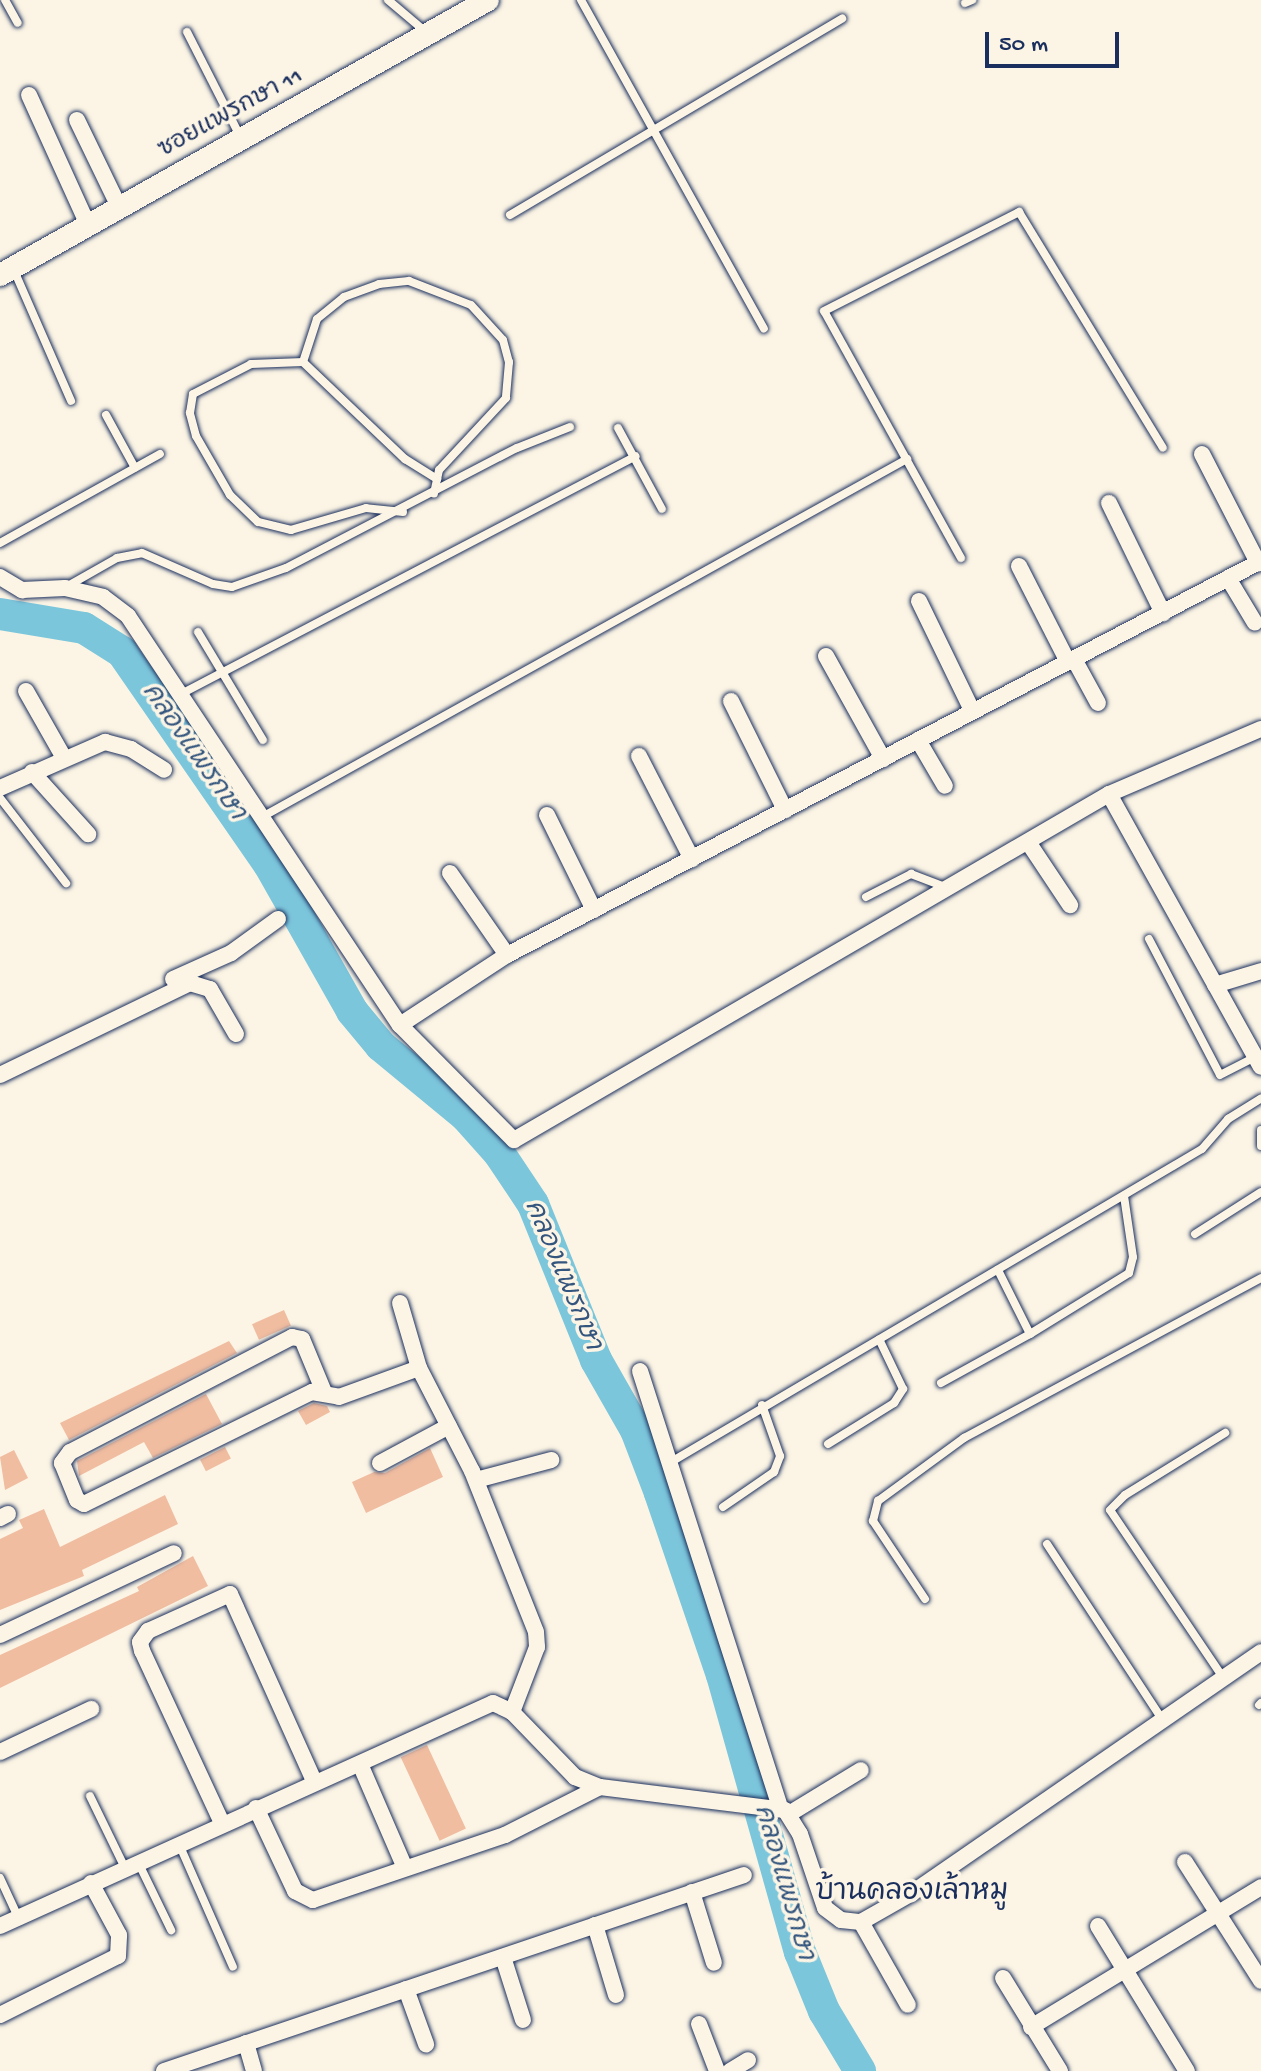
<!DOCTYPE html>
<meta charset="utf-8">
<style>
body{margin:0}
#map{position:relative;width:1261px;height:2071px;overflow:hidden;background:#fcf5e5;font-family:"Gochi Hand","Playpen Sans Thai",sans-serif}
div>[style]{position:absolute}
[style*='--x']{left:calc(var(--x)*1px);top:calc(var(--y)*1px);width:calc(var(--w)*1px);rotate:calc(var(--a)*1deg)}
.river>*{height:32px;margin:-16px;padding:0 16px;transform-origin:16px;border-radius:16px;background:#7cc6dc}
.building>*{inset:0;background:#f0bda1;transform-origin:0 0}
.roads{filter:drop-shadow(0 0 2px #1b2f5e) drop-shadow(0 0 2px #1b2f5e)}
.lane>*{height:8px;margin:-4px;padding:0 4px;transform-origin:4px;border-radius:4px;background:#fcf5e5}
.street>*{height:16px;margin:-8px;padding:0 8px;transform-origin:8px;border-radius:8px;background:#fcf5e5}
.secondary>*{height:22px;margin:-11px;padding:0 11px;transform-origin:11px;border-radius:11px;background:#fcf5e5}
span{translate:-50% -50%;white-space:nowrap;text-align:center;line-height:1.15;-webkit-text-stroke:7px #fcf5e5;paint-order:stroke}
.street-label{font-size:24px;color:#1b2f5e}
.water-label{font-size:26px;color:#33557e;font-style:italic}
.quarter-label{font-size:28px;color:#1b2f5e}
.scale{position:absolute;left:985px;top:32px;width:134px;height:36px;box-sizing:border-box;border:4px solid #1b2f5e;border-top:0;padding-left:10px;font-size:24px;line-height:28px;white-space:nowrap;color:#1b2f5e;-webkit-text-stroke:6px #fcf5e5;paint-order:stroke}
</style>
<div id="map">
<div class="river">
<i style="--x:0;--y:614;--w:85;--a:9.5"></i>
<i style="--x:84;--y:628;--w:45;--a:32.3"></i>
<i style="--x:122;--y:652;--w:258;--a:55.3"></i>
<i style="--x:269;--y:864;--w:169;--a:60.5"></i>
<i style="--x:352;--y:1011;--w:45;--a:50.4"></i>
<i style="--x:381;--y:1046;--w:110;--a:39.5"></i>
<i style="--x:466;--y:1116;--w:50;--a:48.3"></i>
<i style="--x:499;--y:1153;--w:61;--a:56.3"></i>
<i style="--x:533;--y:1204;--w:168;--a:68"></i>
<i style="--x:596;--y:1360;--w:81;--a:60.3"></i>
<i style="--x:636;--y:1430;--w:67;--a:69.1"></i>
<i style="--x:660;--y:1493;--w:192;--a:71.2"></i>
<i style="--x:722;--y:1675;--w:288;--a:74.3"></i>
<i style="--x:800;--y:1952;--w:64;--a:67.9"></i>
<i style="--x:824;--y:2011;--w:70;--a:59"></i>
</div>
<div class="building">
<i style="left:284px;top:1310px;width:17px;height:35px;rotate:66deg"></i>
<i style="clip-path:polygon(229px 1341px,237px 1353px,69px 1440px,60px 1423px)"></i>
<i style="clip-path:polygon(206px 1394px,222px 1424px,153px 1458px,144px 1442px,79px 1476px,77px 1461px)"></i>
<i style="clip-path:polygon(314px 1403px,327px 1406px,330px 1412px,306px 1425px,298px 1411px)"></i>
<i style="left:225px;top:1447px;width:13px;height:28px;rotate:63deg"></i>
<i style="clip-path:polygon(430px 1448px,443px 1477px,366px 1513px,352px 1482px,374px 1472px,385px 1473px)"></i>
<i style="clip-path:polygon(14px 1450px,28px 1478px,5px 1490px,0 1457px)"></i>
<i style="clip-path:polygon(165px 1495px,178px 1524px,82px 1570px,84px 1576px,0 1610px,0 1539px,23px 1528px,19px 1520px,44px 1509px,60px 1547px)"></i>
<i style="clip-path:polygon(193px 1556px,208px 1586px,0 1688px,0 1655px,139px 1591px,137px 1587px)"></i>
<i style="left:427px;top:1745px;width:92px;height:29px;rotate:65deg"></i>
</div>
<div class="roads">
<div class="lane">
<i style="--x:5;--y:0;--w:26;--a:61"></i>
<i style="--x:388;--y:0;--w:51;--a:40.2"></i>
<i style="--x:581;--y:0;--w:376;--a:60.9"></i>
<i style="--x:965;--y:3;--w:8;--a:-23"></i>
<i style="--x:187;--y:32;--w:119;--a:63"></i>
<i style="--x:510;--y:215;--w:386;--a:-30.6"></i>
<i style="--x:13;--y:268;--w:145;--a:66.4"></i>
<i style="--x:303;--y:362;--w:45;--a:-72"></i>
<i style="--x:317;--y:319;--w:35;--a:-39"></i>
<i style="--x:344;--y:297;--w:37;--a:-20"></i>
<i style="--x:379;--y:284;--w:30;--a:-6"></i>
<i style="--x:409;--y:281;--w:66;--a:21.2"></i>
<i style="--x:471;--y:305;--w:47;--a:47.6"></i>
<i style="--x:503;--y:340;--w:23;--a:75"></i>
<i style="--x:509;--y:362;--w:36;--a:95"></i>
<i style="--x:506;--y:398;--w:98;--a:132.9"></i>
<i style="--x:439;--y:470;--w:24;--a:102"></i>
<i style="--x:106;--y:415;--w:60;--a:61.3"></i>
<i style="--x:618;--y:428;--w:92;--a:61.5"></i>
<i style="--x:403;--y:512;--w:37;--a:-174"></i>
<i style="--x:366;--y:508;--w:78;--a:163.7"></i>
<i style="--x:291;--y:530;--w:34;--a:-166"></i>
<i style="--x:258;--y:522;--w:39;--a:-136"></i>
<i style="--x:230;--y:495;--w:68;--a:-120"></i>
<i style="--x:196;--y:436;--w:24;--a:-105"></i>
<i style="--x:190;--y:413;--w:19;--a:-81"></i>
<i style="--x:193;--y:394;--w:65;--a:-27.3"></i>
<i style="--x:251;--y:364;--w:52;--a:-2.2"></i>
<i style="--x:303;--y:362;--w:141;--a:43.6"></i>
<i style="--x:405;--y:459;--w:38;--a:32"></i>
<i style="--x:0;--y:543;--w:183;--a:-29.1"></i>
<i style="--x:961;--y:558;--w:282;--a:-119"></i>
<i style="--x:824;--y:311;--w:219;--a:-26.9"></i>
<i style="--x:1019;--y:212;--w:276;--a:58.6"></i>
<i style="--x:66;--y:587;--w:59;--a:-29.6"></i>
<i style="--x:117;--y:558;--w:25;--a:-11"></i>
<i style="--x:142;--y:553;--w:77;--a:23.6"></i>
<i style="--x:213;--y:584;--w:19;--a:9"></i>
<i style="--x:232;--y:587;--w:57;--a:-19.4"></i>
<i style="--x:286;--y:568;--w:260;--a:-27.5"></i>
<i style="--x:517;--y:448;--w:57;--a:-21.6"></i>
<i style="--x:198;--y:632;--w:126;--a:59"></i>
<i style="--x:181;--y:694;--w:513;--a:-27.61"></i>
<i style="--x:0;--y:798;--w:108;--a:52.2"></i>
<i style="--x:262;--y:817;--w:738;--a:-29.03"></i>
<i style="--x:866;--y:897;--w:51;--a:-27.1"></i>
<i style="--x:911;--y:874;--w:40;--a:21"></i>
<i style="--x:1149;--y:939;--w:153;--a:62.4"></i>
<i style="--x:1220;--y:1075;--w:39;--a:-27"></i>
<i style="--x:1261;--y:1130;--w:16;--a:90"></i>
<i style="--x:1195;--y:1234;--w:78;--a:-32.5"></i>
<i style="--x:1030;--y:1334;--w:116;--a:-31.6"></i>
<i style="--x:1129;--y:1273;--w:16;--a:-76"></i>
<i style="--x:1133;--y:1257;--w:62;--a:-98.4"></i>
<i style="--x:941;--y:1383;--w:102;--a:-28.8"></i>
<i style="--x:1030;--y:1334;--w:72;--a:-116.6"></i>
<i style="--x:828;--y:1444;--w:78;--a:-31.8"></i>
<i style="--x:894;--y:1403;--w:17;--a:-57"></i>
<i style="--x:903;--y:1389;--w:55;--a:-115.6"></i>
<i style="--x:671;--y:1462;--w:616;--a:-30.52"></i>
<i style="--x:1202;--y:1149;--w:40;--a:-49"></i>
<i style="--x:1228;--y:1119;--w:39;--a:-32"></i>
<i style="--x:723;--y:1507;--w:62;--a:-34.5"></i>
<i style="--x:774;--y:1472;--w:17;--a:-69"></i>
<i style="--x:780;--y:1456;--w:54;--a:-109.4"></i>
<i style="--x:1047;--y:1544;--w:209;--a:56.7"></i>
<i style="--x:925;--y:1599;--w:94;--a:-123.7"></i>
<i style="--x:873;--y:1521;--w:21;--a:-76"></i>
<i style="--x:878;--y:1501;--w:107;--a:-36.2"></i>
<i style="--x:964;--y:1438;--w:337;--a:-28.3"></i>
<i style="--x:1222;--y:1676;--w:200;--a:-124"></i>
<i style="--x:1110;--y:1510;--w:21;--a:-45"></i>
<i style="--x:1125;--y:1495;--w:118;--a:-31.8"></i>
<i style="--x:1259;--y:1705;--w:3;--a:-45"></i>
<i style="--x:90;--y:1796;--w:80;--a:64.1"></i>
<i style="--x:179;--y:1844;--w:134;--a:66.3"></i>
<i style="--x:138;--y:1862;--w:76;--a:64.1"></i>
<i style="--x:0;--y:1878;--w:43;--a:65.2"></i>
</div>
<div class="street">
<i style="--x:29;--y:95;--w:143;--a:65.6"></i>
<i style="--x:77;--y:120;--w:97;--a:64.2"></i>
<i style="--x:1202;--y:454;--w:123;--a:62.8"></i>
<i style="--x:1109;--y:503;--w:123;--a:63.9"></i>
<i style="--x:1019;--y:566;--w:108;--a:63"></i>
<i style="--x:0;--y:577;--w:26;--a:31"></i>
<i style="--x:22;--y:590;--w:43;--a:-2.7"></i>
<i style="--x:65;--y:588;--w:39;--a:13"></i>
<i style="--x:103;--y:597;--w:31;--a:37"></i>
<i style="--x:128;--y:616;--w:491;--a:56.4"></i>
<i style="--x:400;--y:1025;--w:162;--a:45.3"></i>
<i style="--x:514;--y:1140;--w:688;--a:-30.18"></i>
<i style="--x:1109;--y:794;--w:165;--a:-23.2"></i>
<i style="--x:1228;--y:578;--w:52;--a:59"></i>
<i style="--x:919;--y:601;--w:123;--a:64.1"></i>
<i style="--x:826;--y:656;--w:118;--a:61"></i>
<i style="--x:1074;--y:659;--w:50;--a:61.4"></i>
<i style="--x:26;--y:691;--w:77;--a:60.4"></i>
<i style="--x:731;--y:701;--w:122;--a:63.6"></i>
<i style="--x:918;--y:740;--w:53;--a:59.6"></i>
<i style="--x:639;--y:756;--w:116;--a:62.8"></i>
<i style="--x:32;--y:772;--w:84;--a:47.9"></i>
<i style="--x:0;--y:788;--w:115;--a:-23.7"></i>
<i style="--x:105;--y:742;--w:27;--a:15"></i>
<i style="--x:131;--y:749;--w:39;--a:32"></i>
<i style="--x:1109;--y:794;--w:312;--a:60.9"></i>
<i style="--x:547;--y:815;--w:106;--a:63.7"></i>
<i style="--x:1028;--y:842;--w:76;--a:56.3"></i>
<i style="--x:450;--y:873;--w:100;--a:55.2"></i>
<i style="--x:173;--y:979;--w:64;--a:-24.1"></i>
<i style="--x:231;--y:953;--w:58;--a:-35.9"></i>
<i style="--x:1215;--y:985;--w:48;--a:-16.9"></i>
<i style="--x:400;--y:1025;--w:128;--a:-33.2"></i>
<i style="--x:507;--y:955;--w:851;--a:-27.59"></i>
<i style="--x:0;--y:1075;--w:211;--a:-25.8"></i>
<i style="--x:190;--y:983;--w:21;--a:17"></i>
<i style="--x:210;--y:989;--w:52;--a:60"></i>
<i style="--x:400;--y:1303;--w:68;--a:73.7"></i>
<i style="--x:640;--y:1371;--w:459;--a:72.2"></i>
<i style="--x:324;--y:1392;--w:57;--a:-112.5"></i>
<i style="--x:302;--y:1339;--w:10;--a:-169"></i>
<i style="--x:292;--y:1337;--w:250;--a:152.6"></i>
<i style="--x:70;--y:1452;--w:14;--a:126"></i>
<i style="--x:62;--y:1463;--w:40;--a:68"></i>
<i style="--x:77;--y:1500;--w:8;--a:30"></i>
<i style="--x:84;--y:1504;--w:254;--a:-26.2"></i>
<i style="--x:312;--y:1392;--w:27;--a:10"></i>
<i style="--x:339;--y:1397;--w:85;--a:-19.9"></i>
<i style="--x:419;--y:1368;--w:116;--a:62.8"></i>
<i style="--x:472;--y:1471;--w:173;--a:68.3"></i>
<i style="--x:536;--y:1632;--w:15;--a:86"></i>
<i style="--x:537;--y:1647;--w:70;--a:111"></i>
<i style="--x:380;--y:1463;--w:78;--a:-28.2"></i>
<i style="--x:476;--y:1480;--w:78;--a:-14.9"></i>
<i style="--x:0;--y:1518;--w:9;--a:-27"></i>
<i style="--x:0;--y:1635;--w:192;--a:-25.2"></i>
<i style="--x:0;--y:1752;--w:101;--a:-25.3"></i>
<i style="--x:360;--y:1764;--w:113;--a:66.6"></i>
<i style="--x:256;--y:1808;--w:92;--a:64.8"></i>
<i style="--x:295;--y:1891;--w:20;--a:27"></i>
<i style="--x:313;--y:1900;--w:203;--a:-18.7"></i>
<i style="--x:505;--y:1835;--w:106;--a:-26.8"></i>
<i style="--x:789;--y:1814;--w:84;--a:-31.4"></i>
<i style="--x:222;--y:1823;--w:190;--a:-114.9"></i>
<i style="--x:142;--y:1651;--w:9;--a:-103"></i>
<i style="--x:140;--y:1642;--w:14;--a:-54"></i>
<i style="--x:148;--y:1631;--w:90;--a:-24.3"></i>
<i style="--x:230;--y:1594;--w:205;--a:65.8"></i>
<i style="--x:1185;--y:1862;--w:141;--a:57.4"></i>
<i style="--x:692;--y:1892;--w:74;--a:72.8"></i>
<i style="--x:861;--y:1922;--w:95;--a:60.5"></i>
<i style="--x:595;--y:1925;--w:73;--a:73.3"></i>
<i style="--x:0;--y:1926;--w:541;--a:-24.34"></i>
<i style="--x:493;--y:1703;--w:21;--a:25"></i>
<i style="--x:512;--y:1712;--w:91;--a:45.9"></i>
<i style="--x:575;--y:1777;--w:27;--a:22"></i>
<i style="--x:600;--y:1787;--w:186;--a:7.1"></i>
<i style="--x:785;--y:1810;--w:28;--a:58"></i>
<i style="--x:800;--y:1834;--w:78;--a:71.3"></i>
<i style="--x:825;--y:1908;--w:20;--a:37"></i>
<i style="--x:841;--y:1920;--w:20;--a:6"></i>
<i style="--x:861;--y:1922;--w:59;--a:-29.6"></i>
<i style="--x:912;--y:1893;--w:424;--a:-34.6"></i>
<i style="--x:1098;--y:1926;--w:170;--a:58.5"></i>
<i style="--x:503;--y:1957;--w:66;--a:72.4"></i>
<i style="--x:1003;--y:1978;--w:109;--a:58.5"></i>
<i style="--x:406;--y:1989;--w:59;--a:70"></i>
<i style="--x:0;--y:2015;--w:132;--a:-26.6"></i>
<i style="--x:118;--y:1956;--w:21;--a:-87"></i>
<i style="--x:119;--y:1935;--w:59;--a:-118.3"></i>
<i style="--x:699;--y:2024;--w:50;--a:69"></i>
<i style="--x:1031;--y:2027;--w:269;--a:-31.3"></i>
<i style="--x:246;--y:2043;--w:29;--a:74"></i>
<i style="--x:164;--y:2071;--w:612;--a:-18.67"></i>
<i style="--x:730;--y:2071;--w:21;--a:-31"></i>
</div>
<div class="secondary">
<i style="--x:0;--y:275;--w:560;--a:-29.4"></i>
</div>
</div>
<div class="street-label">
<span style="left:231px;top:114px;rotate:-29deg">ซอยแพรกษา 11</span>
</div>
<div class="water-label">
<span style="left:192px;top:753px;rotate:55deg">คลองแพรกษา</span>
<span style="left:561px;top:1276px;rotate:67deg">คลองแพรกษา</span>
<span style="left:782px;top:1883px;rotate:74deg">คลองแพรกษา</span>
</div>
<div class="quarter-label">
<span style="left:912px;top:1894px">บ้านคลองเล้าหมู</span>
</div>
<div class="scale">50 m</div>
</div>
